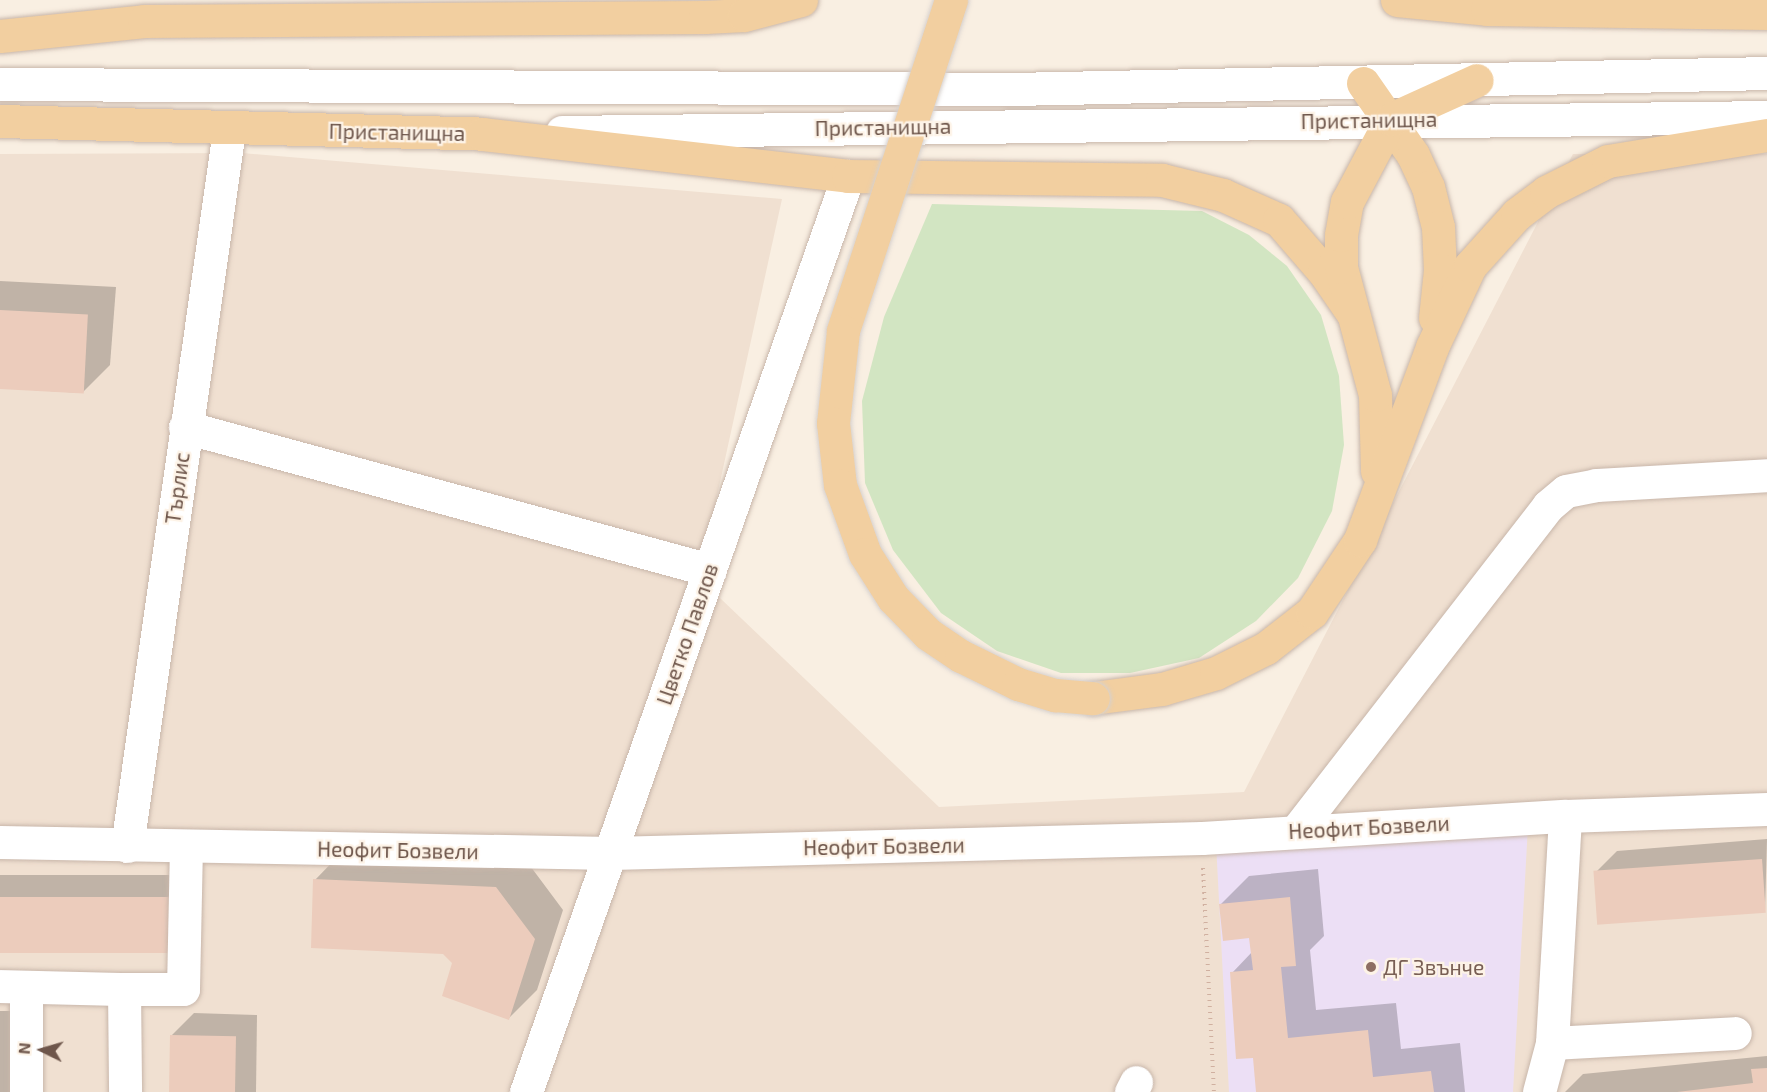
<!DOCTYPE html>
<meta charset="utf-8">
<style>
body{margin:0}
#map{position:relative;width:1767px;height:1092px;overflow:hidden;background:#f9efe2;font-family:"Exo 2",sans-serif}
div>[style]{position:absolute}
[style*='--x']{left:calc(var(--x)*1px);top:calc(var(--y)*1px);width:calc(var(--w)*1px);rotate:calc(var(--a)*1deg)}
.residential>*{inset:0;background:#f0e0d1}
.education>*{inset:0;background:#ecdff5}
.green>*{inset:0;background:#d2e5c2}
.shadow>*{inset:0;background:#0003;transform-origin:0 0}
.building>*{inset:0;background:#ecccbc;transform-origin:0 0}
.path>*{height:4px;margin-top:-2px;transform-origin:0;background:repeating-linear-gradient(90deg,#d0b0a0 0 1.5px,transparent 0 6px)}
.roads{filter:drop-shadow(0 0 2px #c8b6aa) drop-shadow(0 0 2px #c8b6aa)}
.minor>*{height:33px;margin:-16.5px;padding:0 16.5px;transform-origin:16.5px;border-radius:16.5px;background:#fff}
.major>*{height:33px;margin:-16.5px;padding:0 16.5px;transform-origin:16.5px;border-radius:16.5px;background:#f2cfa0}
.bridges{filter:drop-shadow(0 0 2px #d6d0cd) drop-shadow(0 0 2px #d6d0cd)}
.major-bridge>*{height:33px;margin:-16.5px;padding:0 16.5px;transform-origin:16.5px;border-radius:16.5px;background:#f2cfa0}
.dots>*{width:16px;height:16px;translate:-50% -50%;box-sizing:border-box;border:3px solid #fdf3e7;border-radius:50%}
span{translate:-50% -50%;white-space:nowrap;text-align:center;line-height:1.15;-webkit-text-stroke:4.5px #fdf3e7;paint-order:stroke}
.street-label{font-size:21px;color:#6e564b}
.education-label{font-size:21px;color:#785e54}
.left{translate:0 -50%;text-align:left}
.north{position:absolute;left:12px;top:1020px;width:60px;height:60px;-webkit-text-stroke:4px #fdf3e7;paint-order:stroke;rotate:275deg;font-size:16px;font-weight:700;line-height:24px;text-align:center;color:#6e564b}
.north::after{content:'';display:block;margin:auto;width:21px;height:27px;background:#6e564b;clip-path:polygon(50% 0,100% 100%,50% 72%,0 100%)}
</style>
<div id="map">
<div class="residential">
<i style="clip-path:polygon(242px 153px,782px 199px,699px 578px,939px 807px,1244px 792px,1573px 154px,1767px 154px,1767px 1092px,0 1092px,0 154px)"></i>
</div>
<div class="education">
<i style="clip-path:polygon(1528px 826px,1513px 1092px,1229px 1092px,1216px 843px)"></i>
</div>
<div class="green">
<i style="clip-path:polygon(932px 204px,1202px 211px,1249px 235px,1287px 266px,1321px 315px,1339px 376px,1344px 445px,1332px 511px,1298px 578px,1256px 621px,1199px 658px,1130px 673px,1061px 673px,997px 651px,941px 613px,893px 550px,865px 483px,862px 401px,884px 317px)"></i>
</div>
<div class="shadow">
<i style="clip-path:polygon(0 281px,116px 287px,110px 365px,82px 393px,0 388px)"></i>
<i style="clip-path:polygon(1767px 839px,1765px 912px,1595px 873px,1617px 851px)"></i>
<i style="clip-path:polygon(343px 851px,525px 859px,563px 910px,537px 990px,509px 1018px,443px 953px,315px 880px)"></i>
<i style="clip-path:polygon(1318px 869px,1324px 936px,1310px 950px,1316px 1010px,1396px 1003px,1401px 1049px,1460px 1043px,1465px 1092px,1257px 1092px,1254px 1057px,1232px 973px,1252px 952px,1250px 936px,1220px 905px,1249px 876px)"></i>
<i style="left:0;top:875px;width:195px;height:77px"></i>
<i style="left:0;top:1011px;width:16px;height:81px"></i>
<i style="clip-path:polygon(194px 1013px,257px 1015px,256px 1092px,171px 1092px,172px 1035px)"></i>
<i style="clip-path:polygon(1767px 1056px,1767px 1092px,1565px 1092px,1583px 1074px)"></i>
</div>
<div class="building">
<i style="left:0;top:310px;width:88px;height:79px;rotate:3deg"></i>
<i style="left:1762px;top:859px;width:54px;height:169px;rotate:86deg"></i>
<i style="clip-path:polygon(313px 879px,496px 887px,535px 939px,509px 1020px,442px 996px,452px 963px,443px 954px,311px 948px)"></i>
<i style="left:0;top:897px;width:174px;height:56px"></i>
<i style="clip-path:polygon(1290px 897px,1296px 966px,1281px 967px,1288px 1038px,1368px 1030px,1373px 1077px,1431px 1071px,1434px 1092px,1256px 1092px,1253px 1058px,1236px 1059px,1230px 972px,1253px 970px,1249px 938px,1223px 941px,1219px 904px)"></i>
<i style="left:170px;top:1035px;width:66px;height:57px;rotate:1deg"></i>
<i style="clip-path:polygon(1767px 1068px,1767px 1092px,1677px 1092px,1753px 1083px,1751px 1069px)"></i>
</div>
<div class="path">
<i style="--x:1203;--y:868;--w:224;--a:87.2"></i>
</div>
<div class="roads">
<div class="minor">
<i style="--x:0;--y:84;--w:1012;--a:0.28"></i>
<i style="--x:1012;--y:89;--w:755;--a:-1.21"></i>
<i style="--x:562;--y:132;--w:1205;--a:-0.71"></i>
<i style="--x:185;--y:427;--w:544;--a:15.24"></i>
<i style="--x:1296;--y:831;--w:411;--a:-52.2"></i>
<i style="--x:1548;--y:506;--w:23;--a:-40"></i>
<i style="--x:1566;--y:491;--w:31;--a:-11"></i>
<i style="--x:1596;--y:485;--w:171;--a:-3.3"></i>
<i style="--x:0;--y:842;--w:611;--a:1.03"></i>
<i style="--x:611;--y:853;--w:591;--a:-1.45"></i>
<i style="--x:1202;--y:838;--w:364;--a:-3.5"></i>
<i style="--x:1565;--y:816;--w:202;--a:-2"></i>
<i style="--x:127;--y:846;--w:723;--a:-81.89"></i>
<i style="--x:0;--y:986;--w:124;--a:1.4"></i>
<i style="--x:124;--y:989;--w:103;--a:89.4"></i>
<i style="--x:26;--y:987;--w:105;--a:90"></i>
<i style="--x:124;--y:989;--w:59;--a:0"></i>
<i style="--x:183;--y:989;--w:142;--a:-88.8"></i>
<i style="--x:1552;--y:1043;--w:183;--a:-3.1"></i>
<i style="--x:526;--y:1092;--w:971;--a:-70.63"></i>
<i style="--x:1131;--y:1092;--w:11;--a:-63"></i>
<i style="--x:1539;--y:1092;--w:51;--a:-75.1"></i>
<i style="--x:1552;--y:1043;--w:227;--a:-86.7"></i>
</div>
<div class="major">
<i style="--x:1397;--y:0;--w:90;--a:5.7"></i>
<i style="--x:1487;--y:9;--w:280;--a:0.8"></i>
<i style="--x:0;--y:36;--w:145;--a:-5.9"></i>
<i style="--x:144;--y:21;--w:561;--a:-0.41"></i>
<i style="--x:705;--y:17;--w:39;--a:-3"></i>
<i style="--x:744;--y:15;--w:59;--a:-14.7"></i>
<i style="--x:1363;--y:83;--w:88;--a:55.2"></i>
<i style="--x:1413;--y:155;--w:35;--a:65"></i>
<i style="--x:1428;--y:187;--w:41;--a:76"></i>
<i style="--x:1438;--y:227;--w:43;--a:87.3"></i>
<i style="--x:1440;--y:270;--w:48;--a:95.9"></i>
<i style="--x:0;--y:121;--w:482;--a:1.5"></i>
<i style="--x:482;--y:134;--w:368;--a:6.5"></i>
<i style="--x:848;--y:176;--w:314;--a:0.7"></i>
<i style="--x:1162;--y:180;--w:63;--a:13.8"></i>
<i style="--x:1223;--y:195;--w:61;--a:24.1"></i>
<i style="--x:1279;--y:220;--w:69;--a:49.1"></i>
<i style="--x:1324;--y:272;--w:51;--a:55.4"></i>
<i style="--x:1377;--y:471;--w:76;--a:-91.5"></i>
<i style="--x:1375;--y:395;--w:132;--a:-104.9"></i>
<i style="--x:1341;--y:267;--w:32;--a:-90"></i>
<i style="--x:1341;--y:235;--w:34;--a:-80"></i>
<i style="--x:1347;--y:202;--w:94;--a:-62.1"></i>
<i style="--x:1391;--y:119;--w:94;--a:-24.4"></i>
<i style="--x:1093;--y:698;--w:70;--a:-7.4"></i>
<i style="--x:1162;--y:689;--w:56;--a:-16.5"></i>
<i style="--x:1216;--y:673;--w:56;--a:-26.6"></i>
<i style="--x:1266;--y:648;--w:58;--a:-38"></i>
<i style="--x:1312;--y:612;--w:87;--a:-56.3"></i>
<i style="--x:1360;--y:540;--w:206;--a:-69.5"></i>
<i style="--x:1432;--y:347;--w:89;--a:-64.9"></i>
<i style="--x:1470;--y:266;--w:70;--a:-47.9"></i>
<i style="--x:1517;--y:214;--w:36;--a:-37"></i>
<i style="--x:1546;--y:192;--w:69;--a:-26.6"></i>
<i style="--x:1608;--y:161;--w:161;--a:-9.3"></i>
</div>
</div>
<div class="bridges">
<div class="major-bridge">
<i style="--x:951;--y:0;--w:348;--a:108.1"></i>
<i style="--x:843;--y:331;--w:93;--a:96.2"></i>
<i style="--x:833;--y:423;--w:62;--a:83.6"></i>
<i style="--x:840;--y:485;--w:73;--a:70.1"></i>
<i style="--x:865;--y:554;--w:52;--a:57.5"></i>
<i style="--x:893;--y:598;--w:50;--a:45.8"></i>
<i style="--x:928;--y:634;--w:40;--a:34"></i>
<i style="--x:961;--y:656;--w:64;--a:26.2"></i>
<i style="--x:1018;--y:684;--w:39;--a:17"></i>
<i style="--x:1055;--y:695;--w:38;--a:5"></i>
</div>
</div>
<div class="dots">
<i style="left:1371px;top:967px;background:#8d6e63"></i>
</div>
<div class="street-label">
<span style="left:1369px;top:120px;rotate:-1deg">Пристанищна</span>
<span style="left:883px;top:127px;rotate:-1deg">Пристанищна</span>
<span style="left:397px;top:132px;rotate:1deg">Пристанищна</span>
<span style="left:177px;top:488px;rotate:-82deg">Търлис</span>
<span style="left:687px;top:634px;rotate:-71deg">Цветко Павлов</span>
<span style="left:1369px;top:827px;rotate:-3deg">Неофит Бозвели</span>
<span style="left:884px;top:846px;rotate:-1deg">Неофит Бозвели</span>
<span style="left:398px;top:850px;rotate:1deg">Неофит Бозвели</span>
</div>
<div class="education-label">
<span class="left" style="left:1383px;top:967px">ДГ Звънче</span>
</div>
<div class="north">N</div>
</div>
